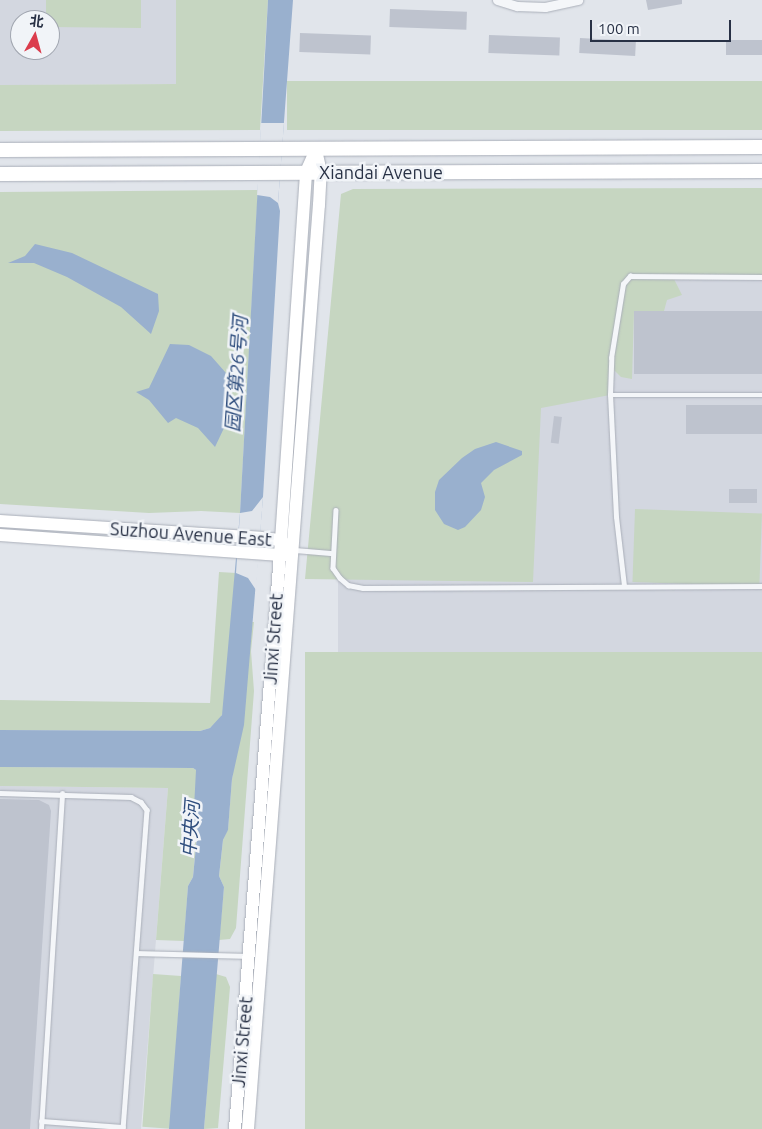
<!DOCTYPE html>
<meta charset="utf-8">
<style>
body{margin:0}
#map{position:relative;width:762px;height:1129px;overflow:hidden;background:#e1e5eb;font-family:Ubuntu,"Noto Sans SC",sans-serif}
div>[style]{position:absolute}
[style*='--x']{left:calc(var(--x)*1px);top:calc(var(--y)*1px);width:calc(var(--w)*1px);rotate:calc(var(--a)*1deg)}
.built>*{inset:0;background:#d3d7e0;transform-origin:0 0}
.green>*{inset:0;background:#c6d6c1;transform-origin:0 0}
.water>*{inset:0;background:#99b0ce}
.pier>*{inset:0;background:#e1e5eb}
.building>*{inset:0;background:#bec3ce;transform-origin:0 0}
.roads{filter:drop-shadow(0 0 1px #aaafb9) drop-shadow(0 0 1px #aaafb9)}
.service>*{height:4.5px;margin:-2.25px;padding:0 2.25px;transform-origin:2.25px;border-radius:2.25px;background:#f4f6f9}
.minor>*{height:9px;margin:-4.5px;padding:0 4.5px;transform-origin:4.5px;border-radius:4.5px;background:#f4f6f9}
.secondary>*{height:12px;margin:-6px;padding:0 6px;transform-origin:6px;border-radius:6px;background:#fff}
.primary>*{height:14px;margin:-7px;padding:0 7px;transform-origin:7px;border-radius:7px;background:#fff}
span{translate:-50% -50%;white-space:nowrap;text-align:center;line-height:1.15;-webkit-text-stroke:5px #f1f4f8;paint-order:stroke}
.street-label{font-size:18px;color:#283145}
.water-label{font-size:19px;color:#2e4d7d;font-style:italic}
.north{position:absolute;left:10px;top:10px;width:50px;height:50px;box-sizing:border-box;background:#f1f4f8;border:1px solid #a1a6b0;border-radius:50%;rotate:7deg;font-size:14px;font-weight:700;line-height:20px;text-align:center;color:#283145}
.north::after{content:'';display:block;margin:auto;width:18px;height:22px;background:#db3c4c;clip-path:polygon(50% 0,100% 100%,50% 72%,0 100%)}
.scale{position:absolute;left:590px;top:20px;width:141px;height:22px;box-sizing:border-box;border:2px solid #283145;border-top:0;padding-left:6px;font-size:15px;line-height:18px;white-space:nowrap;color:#283145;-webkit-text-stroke:4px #f1f4f8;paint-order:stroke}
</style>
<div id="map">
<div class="built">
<i style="clip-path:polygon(evenodd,0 0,261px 0,176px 84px,24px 85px,0 85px,0 0,20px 20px,50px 20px,50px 50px,20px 50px,20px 20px)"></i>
<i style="left:762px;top:229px;width:423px;height:424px;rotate:90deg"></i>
<i style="clip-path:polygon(0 786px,168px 788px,141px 1129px,0 1129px)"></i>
</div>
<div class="green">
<i style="clip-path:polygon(46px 0,141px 0,141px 28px,50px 27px,50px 20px,46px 20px)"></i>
<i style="clip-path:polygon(176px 0,268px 0,260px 130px,0 131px,0 85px,176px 84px)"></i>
<i style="left:287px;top:81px;width:475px;height:49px"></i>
<i style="clip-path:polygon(762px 188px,762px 279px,674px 279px,682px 295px,667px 300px,664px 311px,634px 311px,632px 379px,621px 377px,614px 370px,610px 395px,541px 408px,533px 582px,305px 579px,341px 194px,353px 189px)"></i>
<i style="clip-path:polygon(258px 190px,240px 513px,201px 511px,149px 513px,0 504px,0 192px)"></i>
<i style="left:635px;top:509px;width:127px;height:73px;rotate:2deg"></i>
<i style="clip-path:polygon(219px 572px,236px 573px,225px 708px,220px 719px,210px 728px,200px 731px,0 730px,0 700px,210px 703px)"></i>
<i style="clip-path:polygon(252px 622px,254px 622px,251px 651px,254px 691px,236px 928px,230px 939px,219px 940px,224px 887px,219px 876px,223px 840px,228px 829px,232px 779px)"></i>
<i style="left:762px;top:652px;width:477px;height:457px;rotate:90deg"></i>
<i style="clip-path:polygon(0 767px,193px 768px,196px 770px,196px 846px,193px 877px,188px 886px,184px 941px,156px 940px,168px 788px,0 786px)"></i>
<i style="clip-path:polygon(216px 974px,226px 977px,230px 987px,218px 1128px,204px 1129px)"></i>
<i style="left:181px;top:976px;width:153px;height:28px;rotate:94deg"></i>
</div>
<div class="water">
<i style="clip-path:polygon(268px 0,293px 0,278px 203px,280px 211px,263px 497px,244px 725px,232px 779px,228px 830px,223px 840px,219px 876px,224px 887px,204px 1129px,169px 1129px,188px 886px,193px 877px,196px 846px,197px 837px,193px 827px,196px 770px,193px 768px,0 767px,0 730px,200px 731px,210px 728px,222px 715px,240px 513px)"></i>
<i style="clip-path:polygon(35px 244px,72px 253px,158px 294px,159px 311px,151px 334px,121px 307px,67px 277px,34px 263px,8px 263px,25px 256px)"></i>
<i style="clip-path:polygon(170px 344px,189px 345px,211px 356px,226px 373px,224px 428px,215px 447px,198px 428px,176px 418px,168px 423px,149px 400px,136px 392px,149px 388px)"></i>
<i style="clip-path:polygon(496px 442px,522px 451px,522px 455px,494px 470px,481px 483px,485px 497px,481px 510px,465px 527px,458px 530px,444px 524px,435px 510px,435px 492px,439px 480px,462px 458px,475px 449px)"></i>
</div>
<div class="pier">
<i style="clip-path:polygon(261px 123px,284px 123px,278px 203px,270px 197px,257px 195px)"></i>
<i style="clip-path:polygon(263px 497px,256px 590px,248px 578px,236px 573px,240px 513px,252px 511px)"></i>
</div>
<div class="building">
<i style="clip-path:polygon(646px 0,682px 0,682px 4px,648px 10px)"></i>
<i style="left:390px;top:9px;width:77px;height:18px;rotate:2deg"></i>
<i style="left:300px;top:33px;width:71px;height:19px;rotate:2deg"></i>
<i style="left:489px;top:35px;width:71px;height:18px;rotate:2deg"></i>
<i style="left:580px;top:38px;width:56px;height:15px;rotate:3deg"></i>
<i style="left:762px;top:40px;width:15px;height:36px;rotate:90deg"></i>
<i style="left:634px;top:311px;width:128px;height:63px"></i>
<i style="left:686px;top:405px;width:76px;height:29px"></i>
<i style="left:554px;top:416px;width:8px;height:27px;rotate:7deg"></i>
<i style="left:729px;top:489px;width:28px;height:14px"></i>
<i style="clip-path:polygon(0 799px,39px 800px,49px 805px,51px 811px,30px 1129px,0 1129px)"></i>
</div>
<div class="roads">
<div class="service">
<i style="--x:610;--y:395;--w:152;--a:0"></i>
<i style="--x:336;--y:510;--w:58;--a:93"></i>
<i style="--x:333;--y:568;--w:12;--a:55"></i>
<i style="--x:340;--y:578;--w:11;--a:41"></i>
<i style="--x:348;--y:585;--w:15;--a:11"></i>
<i style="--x:363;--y:588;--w:399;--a:-0.3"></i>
<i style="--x:295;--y:550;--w:38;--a:5"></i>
<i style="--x:624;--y:586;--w:69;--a:-96.6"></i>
<i style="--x:616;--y:517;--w:122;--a:-92.8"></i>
<i style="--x:610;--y:395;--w:37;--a:-88"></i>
<i style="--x:611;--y:358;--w:75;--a:-80.8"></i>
<i style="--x:623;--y:284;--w:11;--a:-49"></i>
<i style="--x:630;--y:276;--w:132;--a:0.4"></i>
<i style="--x:0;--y:793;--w:131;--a:1.7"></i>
<i style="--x:131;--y:797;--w:11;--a:27"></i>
<i style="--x:141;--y:802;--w:10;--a:53"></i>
<i style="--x:147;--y:810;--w:320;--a:94.3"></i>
<i style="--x:137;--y:953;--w:111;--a:1.5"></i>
<i style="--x:41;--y:1121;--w:82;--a:4.2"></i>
<i style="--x:41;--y:1129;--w:336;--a:-86.4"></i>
</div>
<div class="minor">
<i style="--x:497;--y:0;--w:21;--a:17"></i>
<i style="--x:517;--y:6;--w:28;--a:2"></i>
<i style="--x:545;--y:7;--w:34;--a:-12"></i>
</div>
<div class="secondary">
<i style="--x:0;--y:521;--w:261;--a:3.7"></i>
<i style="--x:260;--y:538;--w:20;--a:6"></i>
<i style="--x:280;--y:540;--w:6;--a:39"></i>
<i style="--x:0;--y:535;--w:281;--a:4.1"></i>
<i style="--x:280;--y:555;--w:6;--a:-18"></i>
<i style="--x:235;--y:1129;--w:576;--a:-85.52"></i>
<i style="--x:280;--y:555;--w:384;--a:-86.1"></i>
<i style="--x:306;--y:172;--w:24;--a:-66"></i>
<i style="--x:248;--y:1129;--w:927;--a:-85.61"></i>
<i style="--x:319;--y:205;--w:33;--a:-87"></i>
<i style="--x:321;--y:172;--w:23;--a:-103"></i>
</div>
<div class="primary">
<i style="--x:0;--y:150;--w:762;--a:-0.23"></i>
<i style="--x:0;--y:174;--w:762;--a:-0.23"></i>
</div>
</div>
<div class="street-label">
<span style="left:381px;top:172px">Xiandai Avenue</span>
<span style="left:191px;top:534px;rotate:4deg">Suzhou Avenue East</span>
<span style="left:273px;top:639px;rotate:-86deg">Jinxi Street</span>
<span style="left:242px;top:1042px;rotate:-85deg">Jinxi Street</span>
</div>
<div class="water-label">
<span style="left:237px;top:374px;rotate:-86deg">园区第26号河</span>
<span style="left:191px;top:829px;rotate:-86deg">中央河</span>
</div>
<div class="north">北</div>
<div class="scale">100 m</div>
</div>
